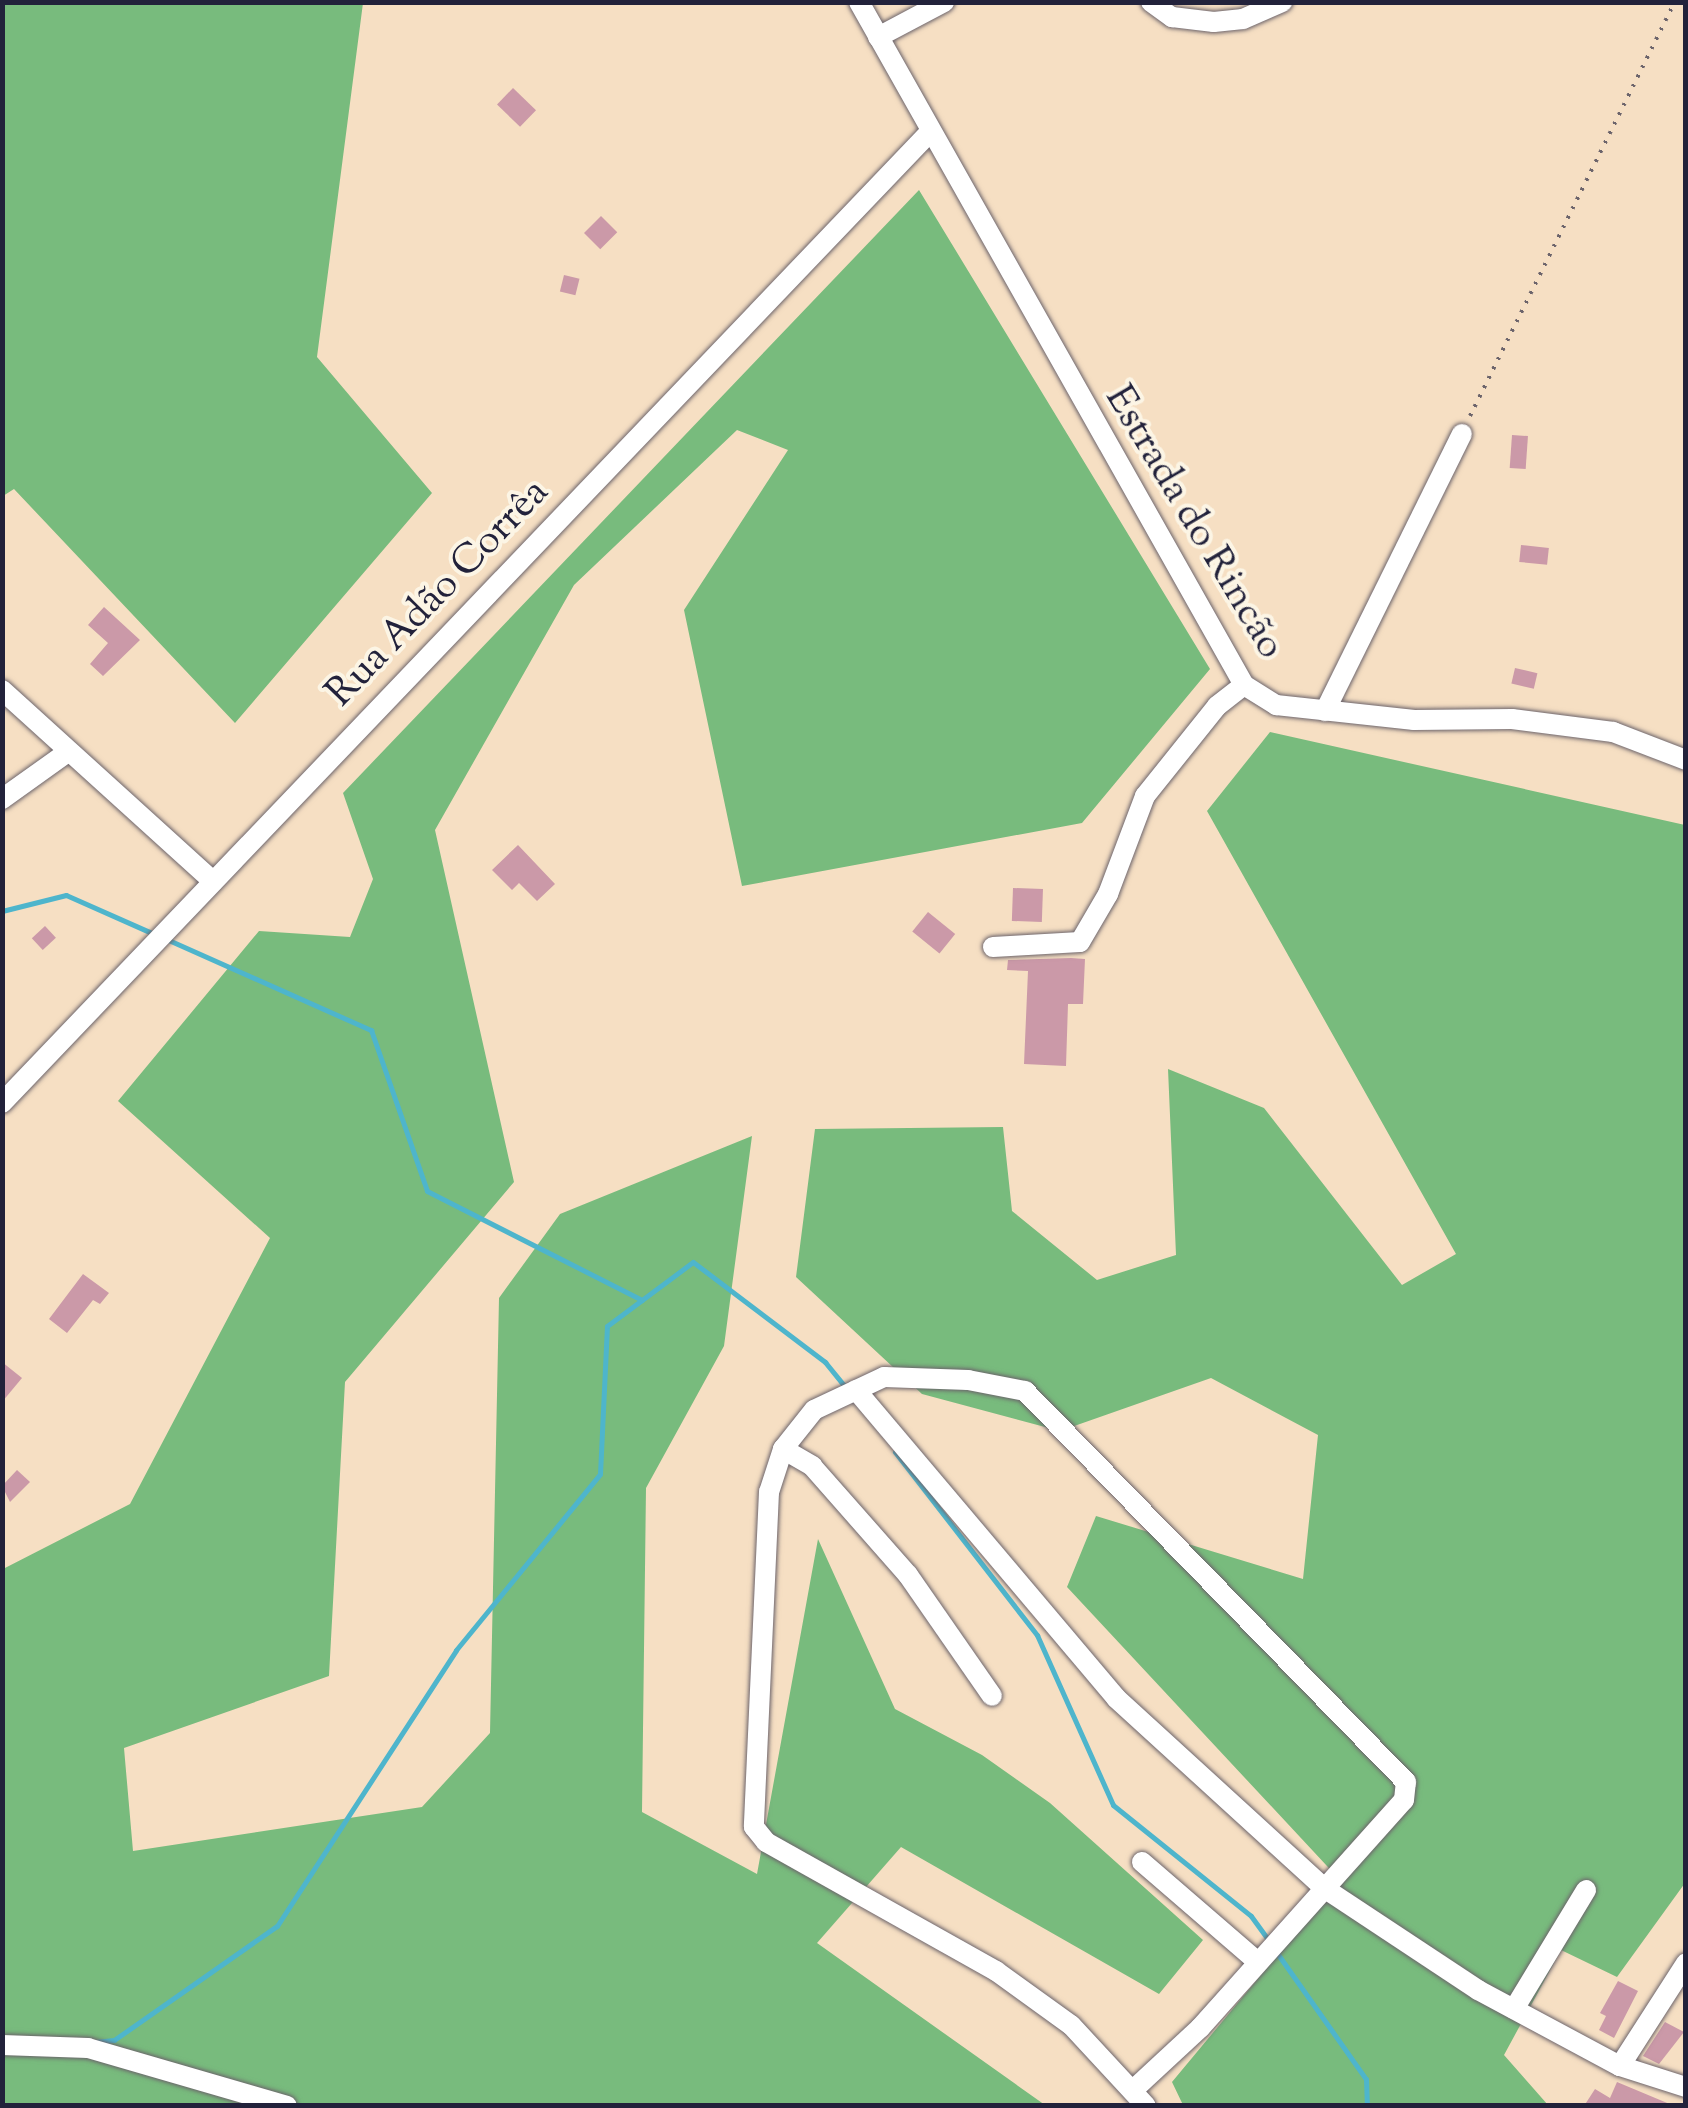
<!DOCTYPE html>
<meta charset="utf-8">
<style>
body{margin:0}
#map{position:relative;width:1688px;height:2108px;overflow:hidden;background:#f6dfc3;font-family:"Sorts Mill Goudy",serif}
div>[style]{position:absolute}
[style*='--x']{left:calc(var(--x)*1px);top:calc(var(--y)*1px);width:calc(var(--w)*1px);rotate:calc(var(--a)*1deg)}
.forest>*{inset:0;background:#78bb7d}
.stream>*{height:5px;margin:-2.5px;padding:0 2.5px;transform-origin:2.5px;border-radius:2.5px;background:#4eb5cc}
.building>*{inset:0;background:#cb99a8;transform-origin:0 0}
.path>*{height:4px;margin-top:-2px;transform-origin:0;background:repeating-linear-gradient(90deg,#6c646b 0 2.5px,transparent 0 10.5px)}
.roads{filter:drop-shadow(0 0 2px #6c646b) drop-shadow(0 0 2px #6c646b)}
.minor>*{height:20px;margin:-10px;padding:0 10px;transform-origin:10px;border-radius:10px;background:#fff}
span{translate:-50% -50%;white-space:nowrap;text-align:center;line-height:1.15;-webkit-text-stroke:8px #fcf5e5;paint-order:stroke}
.street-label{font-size:40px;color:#22223b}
.frame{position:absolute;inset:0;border:5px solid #22223b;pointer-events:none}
</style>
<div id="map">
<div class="forest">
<i style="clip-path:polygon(3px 2px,363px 3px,317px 357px,432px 493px,235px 723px,14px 489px,3px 496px)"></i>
<i style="clip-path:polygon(919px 190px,1210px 669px,1082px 823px,742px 886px,684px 610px,788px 450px,737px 430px,574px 585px,435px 830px,514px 1182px,345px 1382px,329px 1676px,124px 1748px,133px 1851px,422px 1807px,490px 1733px,499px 1298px,560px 1214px,752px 1136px,724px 1346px,646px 1488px,642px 1812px,757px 1874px,818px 1539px,895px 1709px,982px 1755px,1050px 1803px,1203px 1940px,1159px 1994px,901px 1847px,817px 1943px,1045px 2105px,3px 2106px,3px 1569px,130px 1504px,270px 1238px,118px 1101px,259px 931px,350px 937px,373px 879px,343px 793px)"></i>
<i style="clip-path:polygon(1270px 732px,1685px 825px,1685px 1883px,1617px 1977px,1561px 1950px,1504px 2055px,1548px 2105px,1183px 2105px,1172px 2082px,1340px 1880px,1067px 1587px,1096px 1516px,1303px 1579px,1318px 1435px,1211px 1378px,1060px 1431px,922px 1394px,796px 1277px,815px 1129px,1003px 1127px,1012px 1211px,1097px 1280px,1176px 1255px,1168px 1069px,1264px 1108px,1402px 1285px,1456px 1254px,1207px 811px)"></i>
</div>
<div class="stream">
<i style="--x:2;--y:911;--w:66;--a:-14"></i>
<i style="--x:66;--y:895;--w:96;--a:23.9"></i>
<i style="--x:164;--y:938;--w:227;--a:24"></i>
<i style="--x:371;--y:1030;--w:170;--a:70.8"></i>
<i style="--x:427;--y:1191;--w:241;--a:26.9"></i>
<i style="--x:895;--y:1452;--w:232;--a:52.2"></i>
<i style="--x:1037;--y:1635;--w:186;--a:65.9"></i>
<i style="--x:1113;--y:1805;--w:177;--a:38.8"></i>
<i style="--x:1251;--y:1916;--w:34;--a:54"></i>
<i style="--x:1277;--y:1953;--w:154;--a:54.8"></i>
<i style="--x:1366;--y:2079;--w:27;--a:88"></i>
<i style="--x:95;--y:2042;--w:19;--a:-6"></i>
<i style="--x:114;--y:2040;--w:199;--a:-35"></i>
<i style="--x:277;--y:1926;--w:329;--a:-57"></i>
<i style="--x:456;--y:1650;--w:227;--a:-50.7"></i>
<i style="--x:600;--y:1474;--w:148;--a:-87.3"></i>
<i style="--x:607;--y:1326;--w:107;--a:-36.7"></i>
<i style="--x:693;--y:1262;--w:166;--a:37.1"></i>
<i style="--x:825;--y:1362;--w:33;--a:51"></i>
</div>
<div class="building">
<i style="left:513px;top:88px;width:32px;height:23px;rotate:44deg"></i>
<i style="left:601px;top:216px;width:23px;height:24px;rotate:45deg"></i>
<i style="left:564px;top:275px;width:16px;height:17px;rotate:14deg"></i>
<i style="left:1512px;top:435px;width:16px;height:33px;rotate:4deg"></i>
<i style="left:1521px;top:545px;width:28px;height:17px;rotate:6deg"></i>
<i style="clip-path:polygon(104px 607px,140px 640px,103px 676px,90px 664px,108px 643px,88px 625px)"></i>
<i style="left:1515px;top:668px;width:23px;height:16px;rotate:13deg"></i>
<i style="clip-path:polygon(518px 845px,555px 884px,537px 901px,519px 883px,512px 890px,492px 870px)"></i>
<i style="left:1013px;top:888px;width:30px;height:33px;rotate:2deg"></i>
<i style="left:928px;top:912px;width:35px;height:25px;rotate:39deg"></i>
<i style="left:45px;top:926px;width:16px;height:18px;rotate:47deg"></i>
<i style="clip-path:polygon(1071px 958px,1085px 959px,1083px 1004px,1068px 1004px,1066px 1066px,1024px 1064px,1028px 971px,1007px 970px,1008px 960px)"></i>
<i style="clip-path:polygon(83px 1274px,109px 1293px,100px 1304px,93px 1300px,67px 1333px,49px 1319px)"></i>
<i style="clip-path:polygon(2px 1362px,22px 1378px,2px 1402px)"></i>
<i style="clip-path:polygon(17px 1470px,30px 1482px,10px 1502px,2px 1486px)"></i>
<i style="clip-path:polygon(1618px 1981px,1638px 1991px,1614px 2038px,1599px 2030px,1606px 2016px,1600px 2013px)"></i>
<i style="clip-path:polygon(1665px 2022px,1684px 2032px,1659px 2064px,1643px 2056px)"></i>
<i style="clip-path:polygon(1617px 2082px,1672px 2105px,1672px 2106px,1584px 2106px,1595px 2089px,1610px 2098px)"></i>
</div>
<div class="path">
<i style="--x:1470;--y:416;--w:462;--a:-63.7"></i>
</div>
<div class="roads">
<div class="minor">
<i style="--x:859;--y:2;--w:784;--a:60.59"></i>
<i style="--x:1244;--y:685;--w:38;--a:32"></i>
<i style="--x:1276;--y:705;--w:139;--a:6.2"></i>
<i style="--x:1414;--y:720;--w:98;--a:-0.6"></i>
<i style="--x:1512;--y:719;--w:102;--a:7.3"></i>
<i style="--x:1613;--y:732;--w:78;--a:21"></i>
<i style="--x:1151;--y:2;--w:26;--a:36"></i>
<i style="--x:1172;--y:17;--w:42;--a:6.8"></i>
<i style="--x:1214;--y:22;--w:29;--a:-6"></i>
<i style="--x:1243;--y:19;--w:43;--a:-23.6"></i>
<i style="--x:878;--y:37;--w:75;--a:-27.9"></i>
<i style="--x:2;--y:690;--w:285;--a:42.2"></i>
<i style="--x:1325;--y:711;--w:309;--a:-63.7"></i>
<i style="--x:2;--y:799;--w:82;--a:-35.6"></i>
<i style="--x:993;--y:947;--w:87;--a:-3.3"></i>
<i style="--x:1080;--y:942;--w:56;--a:-59.7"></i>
<i style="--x:1108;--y:894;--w:105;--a:-69.3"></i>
<i style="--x:1145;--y:796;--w:115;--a:-51.3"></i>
<i style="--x:1217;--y:706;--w:34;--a:-38"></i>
<i style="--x:2;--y:1103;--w:1340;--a:-46.3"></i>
<i style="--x:856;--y:1390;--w:403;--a:49.8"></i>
<i style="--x:1116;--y:1698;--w:282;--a:42.4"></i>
<i style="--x:1324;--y:1888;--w:185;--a:33.5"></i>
<i style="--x:1478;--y:1990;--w:161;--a:28.2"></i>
<i style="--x:1620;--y:2066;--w:69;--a:17.7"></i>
<i style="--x:783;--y:1449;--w:34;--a:30"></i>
<i style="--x:812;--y:1466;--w:145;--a:48.6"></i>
<i style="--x:908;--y:1575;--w:147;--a:55.2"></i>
<i style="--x:1142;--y:1862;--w:153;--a:40.8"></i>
<i style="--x:1514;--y:2009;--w:139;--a:-58.8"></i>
<i style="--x:2;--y:2045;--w:86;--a:2"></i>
<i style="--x:88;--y:2048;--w:207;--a:16.2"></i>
<i style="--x:1620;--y:2066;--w:122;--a:-57.3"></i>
<i style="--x:1133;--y:2090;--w:91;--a:-42.8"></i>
<i style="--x:1200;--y:2028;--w:306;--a:-48.2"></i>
<i style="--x:1404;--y:1800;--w:18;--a:-84"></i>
<i style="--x:1406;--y:1782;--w:546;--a:-134.26"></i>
<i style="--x:1025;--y:1391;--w:58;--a:-169.1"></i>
<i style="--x:968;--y:1380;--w:84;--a:-178"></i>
<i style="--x:884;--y:1377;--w:77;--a:154.8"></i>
<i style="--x:814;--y:1410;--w:50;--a:128.5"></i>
<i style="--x:783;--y:1449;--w:45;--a:108"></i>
<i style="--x:769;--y:1492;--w:335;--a:92.6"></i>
<i style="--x:754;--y:1827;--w:19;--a:51"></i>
<i style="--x:766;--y:1842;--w:264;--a:29.3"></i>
<i style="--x:996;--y:1971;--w:92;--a:35.8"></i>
<i style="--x:1071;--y:2025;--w:110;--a:47.2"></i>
</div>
</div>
<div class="street-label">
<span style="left:1193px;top:523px;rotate:59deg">Estrada do Rincão</span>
<span style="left:439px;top:594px;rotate:-46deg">Rua Adão Corrêa</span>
</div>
<div class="frame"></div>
</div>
